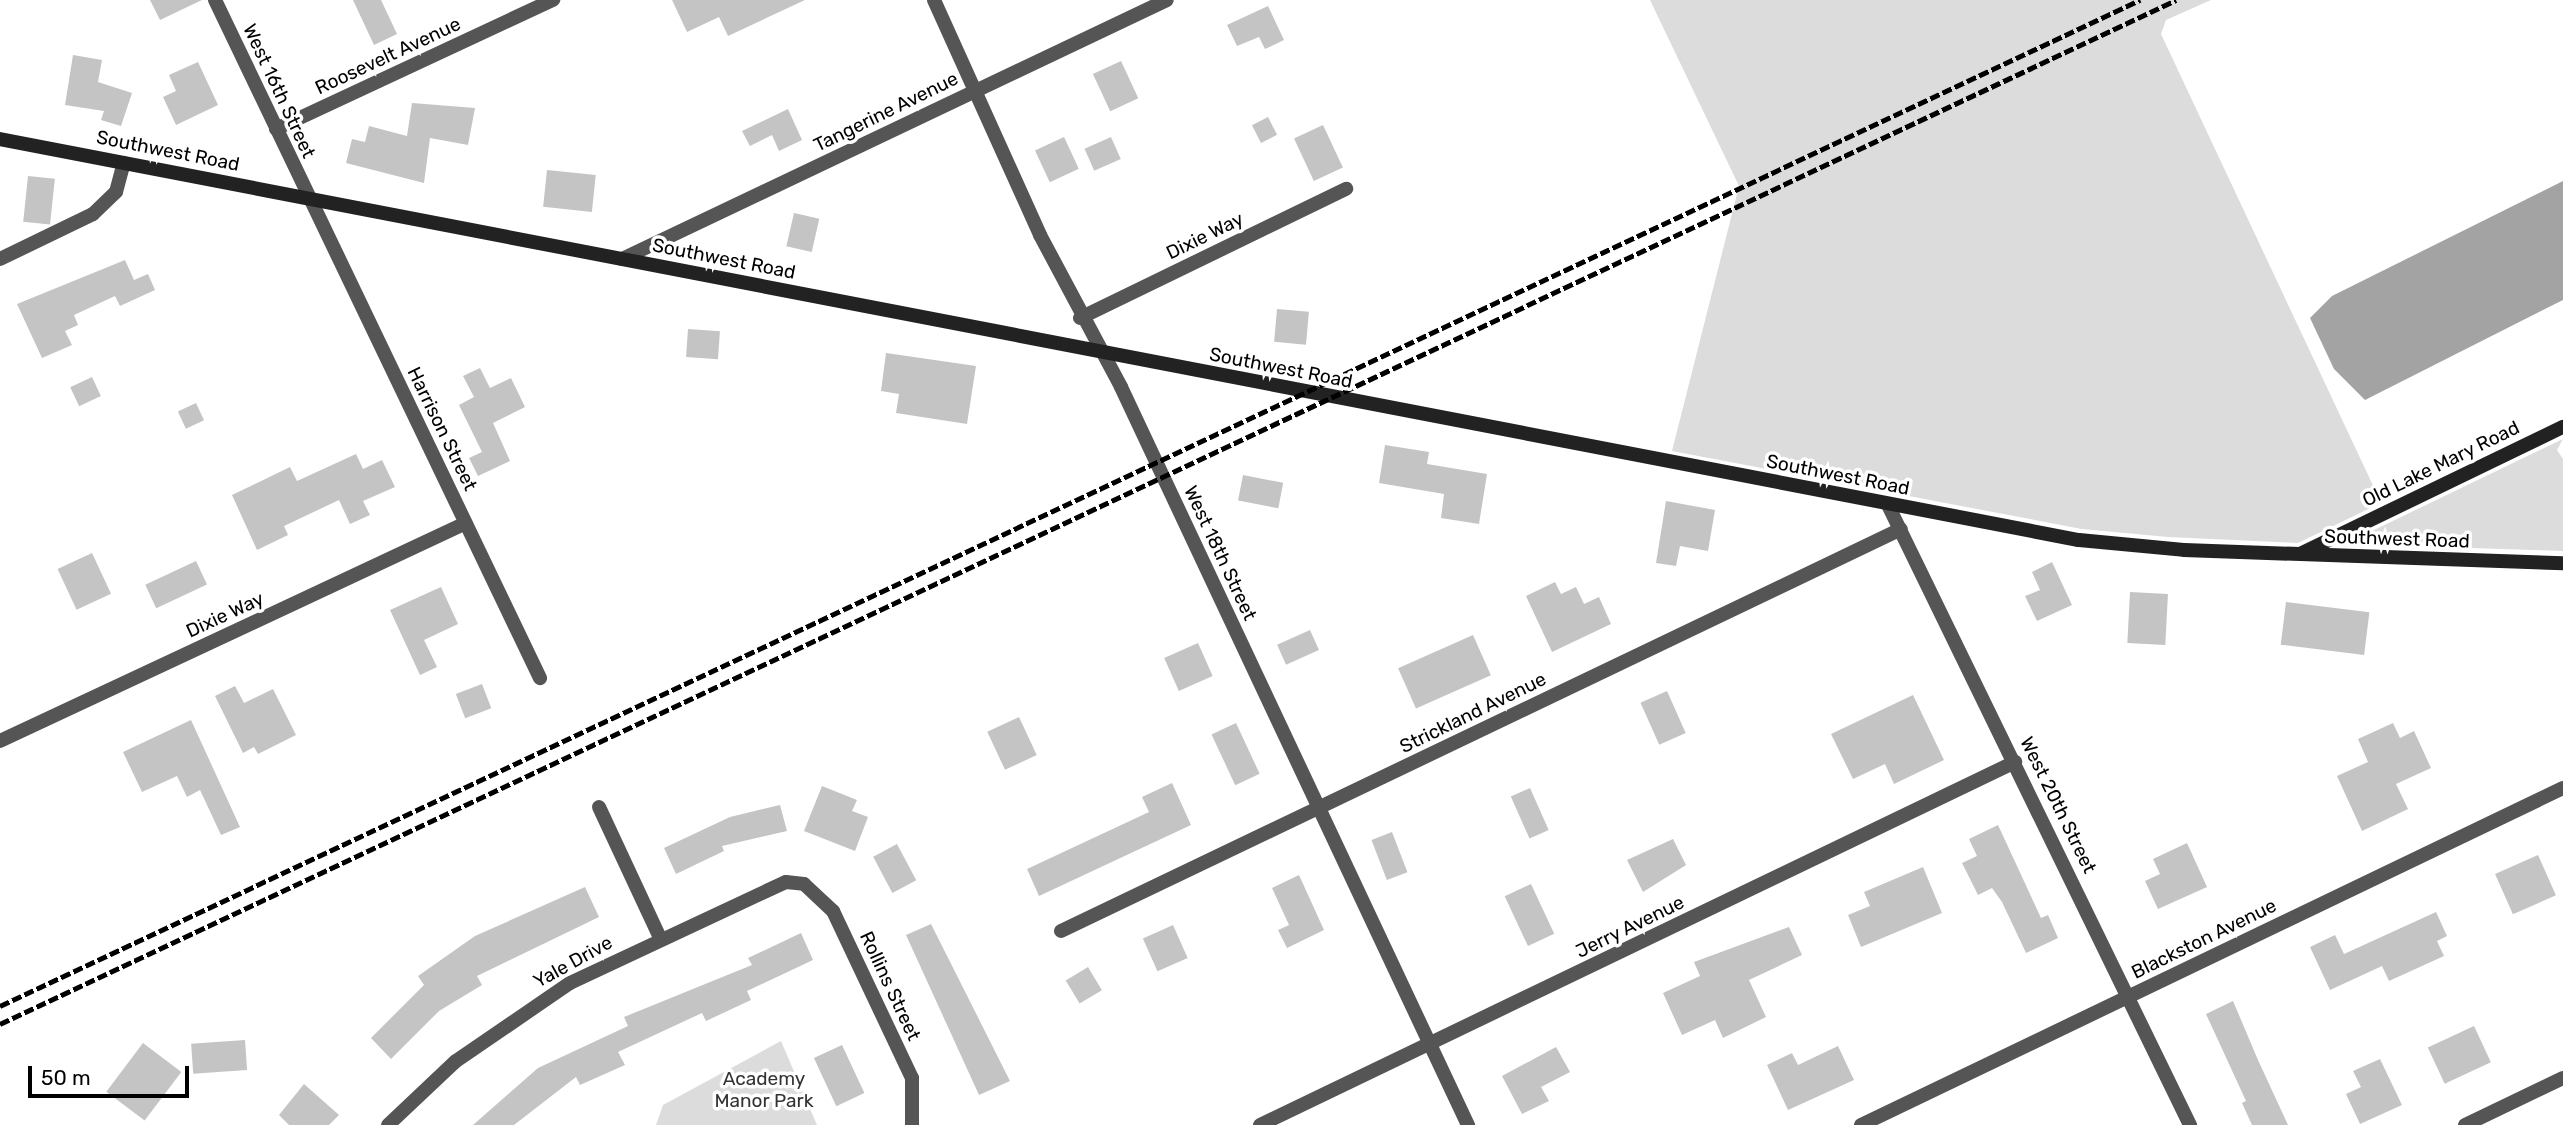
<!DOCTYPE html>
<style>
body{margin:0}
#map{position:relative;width:2563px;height:1125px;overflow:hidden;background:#fff;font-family:Rubik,sans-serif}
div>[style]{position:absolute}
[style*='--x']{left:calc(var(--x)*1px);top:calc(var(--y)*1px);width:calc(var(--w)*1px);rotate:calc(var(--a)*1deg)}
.green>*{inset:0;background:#dcdcdc}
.water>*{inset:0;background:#a3a3a3}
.building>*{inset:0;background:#c4c4c4;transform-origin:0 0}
.street>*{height:14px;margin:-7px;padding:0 7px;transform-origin:7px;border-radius:7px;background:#555}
.secondary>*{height:14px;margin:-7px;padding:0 7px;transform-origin:7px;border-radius:7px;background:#222}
.rail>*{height:5px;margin-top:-2.5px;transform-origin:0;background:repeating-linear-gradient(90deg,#000 0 10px,transparent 0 13.5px)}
span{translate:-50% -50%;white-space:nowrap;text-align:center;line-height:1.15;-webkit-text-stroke:7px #fff;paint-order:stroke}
.street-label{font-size:19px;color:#000}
.park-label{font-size:19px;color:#333}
.scale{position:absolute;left:28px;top:1066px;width:161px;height:32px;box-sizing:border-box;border:4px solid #000;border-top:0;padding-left:9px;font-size:21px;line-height:24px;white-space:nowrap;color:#000;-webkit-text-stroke:5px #fff;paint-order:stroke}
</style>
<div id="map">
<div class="green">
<i style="clip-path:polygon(1650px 0,2211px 0,2166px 20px,2161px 34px,2377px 494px,2387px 500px,2298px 543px,2168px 537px,2082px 529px,1672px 451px,1739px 186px)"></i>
<i style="clip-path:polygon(2563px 439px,2557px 450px,2563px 459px,2563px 551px,2345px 544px)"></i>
<i style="clip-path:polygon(781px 1041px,817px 1125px,656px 1125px,663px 1105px)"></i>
</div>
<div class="water">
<i style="clip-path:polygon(2563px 181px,2563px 300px,2365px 400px,2334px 369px,2310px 318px,2332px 296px)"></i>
</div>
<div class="building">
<i style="clip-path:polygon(150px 0,202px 0,160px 20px)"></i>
<i style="clip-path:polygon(353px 0,381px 0,397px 34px,374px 45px)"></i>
<i style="clip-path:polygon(672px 0,805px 0,728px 36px,719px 17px,687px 32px)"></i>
<i style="clip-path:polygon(1268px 6px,1284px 40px,1265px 49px,1259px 37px,1237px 46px,1227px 25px)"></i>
<i style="clip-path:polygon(73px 55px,102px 60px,98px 82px,132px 93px,121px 126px,101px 120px,104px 111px,65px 105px)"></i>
<i style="left:1121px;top:61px;width:41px;height:31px;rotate:65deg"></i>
<i style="clip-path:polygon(198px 62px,218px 105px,176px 125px,163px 97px,176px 91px,169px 75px)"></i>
<i style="clip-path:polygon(412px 103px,475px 108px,468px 145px,430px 138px,424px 183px,346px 163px,352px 139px,365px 142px,369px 126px,407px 136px)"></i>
<i style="clip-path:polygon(788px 109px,802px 140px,779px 151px,772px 135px,750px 146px,742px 131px)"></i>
<i style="left:1268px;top:117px;width:20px;height:18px;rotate:63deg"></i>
<i style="left:1323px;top:125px;width:47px;height:32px;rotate:65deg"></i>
<i style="left:1064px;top:137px;width:35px;height:32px;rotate:65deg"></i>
<i style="left:1111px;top:137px;width:24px;height:29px;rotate:66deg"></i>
<i style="left:547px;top:170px;width:49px;height:37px;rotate:6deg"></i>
<i style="left:28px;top:176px;width:27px;height:46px;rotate:6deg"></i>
<i style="left:794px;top:213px;width:26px;height:34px;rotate:13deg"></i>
<i style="clip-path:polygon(125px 260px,134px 280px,148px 274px,155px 290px,120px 306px,115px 296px,74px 315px,78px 325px,65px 331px,72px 345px,42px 358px,17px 304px)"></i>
<i style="left:1277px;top:309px;width:32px;height:33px;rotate:5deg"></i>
<i style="left:688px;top:329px;width:32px;height:28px;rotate:4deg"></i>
<i style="clip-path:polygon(886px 353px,976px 366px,967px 424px,896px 413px,899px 394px,881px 391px)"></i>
<i style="clip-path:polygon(480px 368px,490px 388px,511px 378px,525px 407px,493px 423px,510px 461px,478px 476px,469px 458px,482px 452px,459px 405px,474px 397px,463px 376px)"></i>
<i style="left:92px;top:377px;width:21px;height:24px;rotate:65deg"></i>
<i style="left:196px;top:403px;width:19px;height:20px;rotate:65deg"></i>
<i style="clip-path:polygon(1385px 445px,1429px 452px,1427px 464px,1487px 474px,1479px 524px,1441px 518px,1444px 494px,1379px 483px)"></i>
<i style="clip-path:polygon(356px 454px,363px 469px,382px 460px,395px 487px,363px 501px,370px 515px,350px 524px,339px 500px,284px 526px,288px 535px,257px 550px,232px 495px,290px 467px,297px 481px)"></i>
<i style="left:1243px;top:475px;width:41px;height:26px;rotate:11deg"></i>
<i style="clip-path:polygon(1666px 501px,1715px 510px,1708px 551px,1680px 546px,1676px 566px,1656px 563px)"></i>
<i style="left:92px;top:553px;width:45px;height:38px;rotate:65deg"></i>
<i style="left:196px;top:561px;width:26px;height:56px;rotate:65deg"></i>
<i style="clip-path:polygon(2052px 562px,2072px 605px,2037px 621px,2025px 596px,2040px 590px,2032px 572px)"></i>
<i style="clip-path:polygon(1555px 582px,1561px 594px,1576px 587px,1584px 604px,1599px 597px,1611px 624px,1552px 652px,1526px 596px)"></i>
<i style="clip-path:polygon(441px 587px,458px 624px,424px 640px,437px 667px,420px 675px,390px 610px)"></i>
<i style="left:2130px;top:592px;width:38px;height:51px;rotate:3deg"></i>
<i style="left:2286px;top:602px;width:84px;height:43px;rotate:7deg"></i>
<i style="left:1310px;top:630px;width:22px;height:36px;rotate:66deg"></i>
<i style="left:1473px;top:635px;width:44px;height:82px;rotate:66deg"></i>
<i style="left:1198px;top:643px;width:36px;height:37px;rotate:66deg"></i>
<i style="left:482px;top:684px;width:26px;height:28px;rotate:69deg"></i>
<i style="clip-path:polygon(235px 686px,244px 703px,273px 689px,296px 735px,258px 754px,254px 747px,243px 753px,215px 696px)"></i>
<i style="left:1667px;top:691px;width:46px;height:29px;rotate:66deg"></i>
<i style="clip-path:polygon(1913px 695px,1944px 760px,1894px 784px,1885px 764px,1853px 779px,1831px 734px)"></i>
<i style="left:1019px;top:717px;width:42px;height:35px;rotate:65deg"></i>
<i style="clip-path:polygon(191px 720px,240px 827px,221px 835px,200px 790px,187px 797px,177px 776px,142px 792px,123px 752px)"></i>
<i style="left:1236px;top:723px;width:56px;height:27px;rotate:65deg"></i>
<i style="clip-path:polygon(2393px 723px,2400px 738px,2414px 731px,2431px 768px,2396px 784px,2408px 809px,2362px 831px,2337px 776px,2368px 762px,2358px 739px)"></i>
<i style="clip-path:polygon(1172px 783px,1191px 825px,1039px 896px,1027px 869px,1149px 812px,1142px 797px)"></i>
<i style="clip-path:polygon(822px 786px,857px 800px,852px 811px,868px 817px,855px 851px,804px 831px)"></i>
<i style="left:1530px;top:788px;width:46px;height:21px;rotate:66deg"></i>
<i style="clip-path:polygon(780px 805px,787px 831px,722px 846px,724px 851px,676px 874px,664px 848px,730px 817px)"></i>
<i style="clip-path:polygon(1998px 825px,2041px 918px,2048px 915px,2058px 938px,2026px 953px,2002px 902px,1992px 888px,1978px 895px,1962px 863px,1977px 856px,1969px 839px)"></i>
<i style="left:1392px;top:832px;width:43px;height:22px;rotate:69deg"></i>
<i style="clip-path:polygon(1673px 839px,1686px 865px,1643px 892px,1627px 860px)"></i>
<i style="clip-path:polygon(2187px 843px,2207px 887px,2158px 909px,2145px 881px,2160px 874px,2153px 859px)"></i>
<i style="left:897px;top:844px;width:41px;height:27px;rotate:62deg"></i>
<i style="left:2538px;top:855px;width:44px;height:47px;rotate:66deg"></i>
<i style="clip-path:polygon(1923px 867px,1942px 913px,1861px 947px,1848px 915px,1870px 906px,1864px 892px)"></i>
<i style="clip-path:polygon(1299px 875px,1324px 930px,1287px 948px,1278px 930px,1289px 925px,1272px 888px)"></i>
<i style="left:1531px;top:884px;width:55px;height:29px;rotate:65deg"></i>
<i style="clip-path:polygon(585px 887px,599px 917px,477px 976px,482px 985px,439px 1011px,391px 1059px,371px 1038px,424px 985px,418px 976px,475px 936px)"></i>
<i style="clip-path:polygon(2436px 912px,2447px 936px,2437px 941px,2444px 956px,2389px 981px,2382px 966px,2330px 990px,2310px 947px,2335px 935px,2344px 954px)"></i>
<i style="clip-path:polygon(931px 924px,1010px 1081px,979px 1095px,906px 935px)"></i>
<i style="left:1173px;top:925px;width:36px;height:33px;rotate:66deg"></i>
<i style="clip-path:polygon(1789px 927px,1802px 955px,1749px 980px,1766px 1017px,1723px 1038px,1715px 1020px,1682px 1035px,1663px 993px,1700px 976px,1694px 962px)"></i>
<i style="clip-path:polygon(801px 933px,813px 960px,747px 991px,751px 1000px,706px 1021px,702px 1013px,618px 1052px,625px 1065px,580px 1085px,576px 1077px,514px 1125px,473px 1125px,538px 1068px,628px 1026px,624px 1017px,752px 965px,748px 958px)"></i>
<i style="left:1088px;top:967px;width:27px;height:26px;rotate:59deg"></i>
<i style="clip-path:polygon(2233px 1001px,2258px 1060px,2288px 1125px,2252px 1125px,2242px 1103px,2246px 1101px,2206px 1014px)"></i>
<i style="left:2474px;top:1026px;width:40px;height:51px;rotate:65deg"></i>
<i style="left:245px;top:1040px;width:30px;height:54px;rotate:86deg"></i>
<i style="left:143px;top:1043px;width:48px;height:61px;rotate:37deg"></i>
<i style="left:842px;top:1045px;width:53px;height:31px;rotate:65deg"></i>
<i style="clip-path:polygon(1838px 1046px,1854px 1080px,1788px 1110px,1767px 1065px,1792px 1053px,1798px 1065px)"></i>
<i style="clip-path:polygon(1556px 1047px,1570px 1072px,1541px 1087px,1549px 1101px,1522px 1114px,1502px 1076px)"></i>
<i style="clip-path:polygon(2380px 1059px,2402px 1105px,2360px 1124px,2346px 1094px,2361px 1087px,2353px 1071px)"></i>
<i style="clip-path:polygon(304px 1084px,339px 1115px,329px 1125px,289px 1125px,279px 1115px)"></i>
</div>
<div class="street">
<i style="--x:215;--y:0;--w:752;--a:64.39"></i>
<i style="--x:934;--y:0;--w:258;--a:65.7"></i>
<i style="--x:1040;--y:235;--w:172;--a:61.9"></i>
<i style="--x:1121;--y:387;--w:816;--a:64.82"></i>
<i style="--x:276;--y:129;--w:306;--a:-25"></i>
<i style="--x:0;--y:259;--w:103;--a:-25.8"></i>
<i style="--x:93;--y:214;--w:32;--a:-44"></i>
<i style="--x:116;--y:192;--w:30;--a:-75"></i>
<i style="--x:622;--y:259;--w:603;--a:-25.42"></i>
<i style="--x:1080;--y:318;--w:296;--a:-25.9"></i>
<i style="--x:1888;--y:505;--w:690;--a:64.03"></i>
<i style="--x:0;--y:741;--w:514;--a:-25.07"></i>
<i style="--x:599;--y:807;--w:145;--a:65"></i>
<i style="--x:1061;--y:931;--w:931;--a:-25.57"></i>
<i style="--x:388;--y:1125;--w:93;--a:-43.3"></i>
<i style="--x:456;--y:1061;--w:138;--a:-34.4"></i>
<i style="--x:570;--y:983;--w:238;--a:-25.1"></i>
<i style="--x:786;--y:882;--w:18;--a:6"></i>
<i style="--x:804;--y:884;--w:40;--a:43"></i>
<i style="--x:833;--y:911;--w:185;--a:64.7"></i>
<i style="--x:912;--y:1078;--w:47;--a:90"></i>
<i style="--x:1260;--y:1125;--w:838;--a:-25.68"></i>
<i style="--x:1861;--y:1125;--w:779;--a:-25.64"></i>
<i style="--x:2465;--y:1125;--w:109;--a:-25.6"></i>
</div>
<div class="secondary">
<i style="--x:0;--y:139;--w:2117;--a:10.92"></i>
<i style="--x:2079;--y:540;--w:105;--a:5.4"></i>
<i style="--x:2184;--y:550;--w:379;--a:2"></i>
<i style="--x:2302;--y:553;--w:290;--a:-25.8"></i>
</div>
<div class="rail">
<i style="--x:0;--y:1006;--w:2365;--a:-25.18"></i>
<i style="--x:0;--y:1024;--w:2405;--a:-25.2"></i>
</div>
<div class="street-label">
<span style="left:388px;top:56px;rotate:-25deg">Roosevelt Avenue</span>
<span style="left:279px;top:91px;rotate:65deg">West 16th Street</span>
<span style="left:886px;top:112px;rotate:-26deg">Tangerine Avenue</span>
<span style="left:168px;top:151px;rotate:11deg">Southwest Road</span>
<span style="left:1205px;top:236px;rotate:-26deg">Dixie Way</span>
<span style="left:724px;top:259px;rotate:11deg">Southwest Road</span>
<span style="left:1281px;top:368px;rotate:11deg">Southwest Road</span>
<span style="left:442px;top:429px;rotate:64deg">Harrison Street</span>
<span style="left:2441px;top:464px;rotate:-26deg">Old Lake Mary Road</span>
<span style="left:1838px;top:475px;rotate:11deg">Southwest Road</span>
<span style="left:2397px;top:539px;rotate:2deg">Southwest Road</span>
<span style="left:1220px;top:553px;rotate:65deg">West 18th Street</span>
<span style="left:225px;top:615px;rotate:-25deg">Dixie Way</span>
<span style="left:1473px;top:713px;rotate:-26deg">Strickland Avenue</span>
<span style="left:2058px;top:805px;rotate:64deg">West 20th Street</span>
<span style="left:1630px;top:927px;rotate:-26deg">Jerry Avenue</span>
<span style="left:2204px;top:939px;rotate:-26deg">Blackston Avenue</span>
<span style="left:573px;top:962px;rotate:-29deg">Yale Drive</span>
<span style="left:890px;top:986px;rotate:65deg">Rollins Street</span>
</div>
<div class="park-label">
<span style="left:764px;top:1090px">Academy<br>Manor Park</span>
</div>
<div class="scale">50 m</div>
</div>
